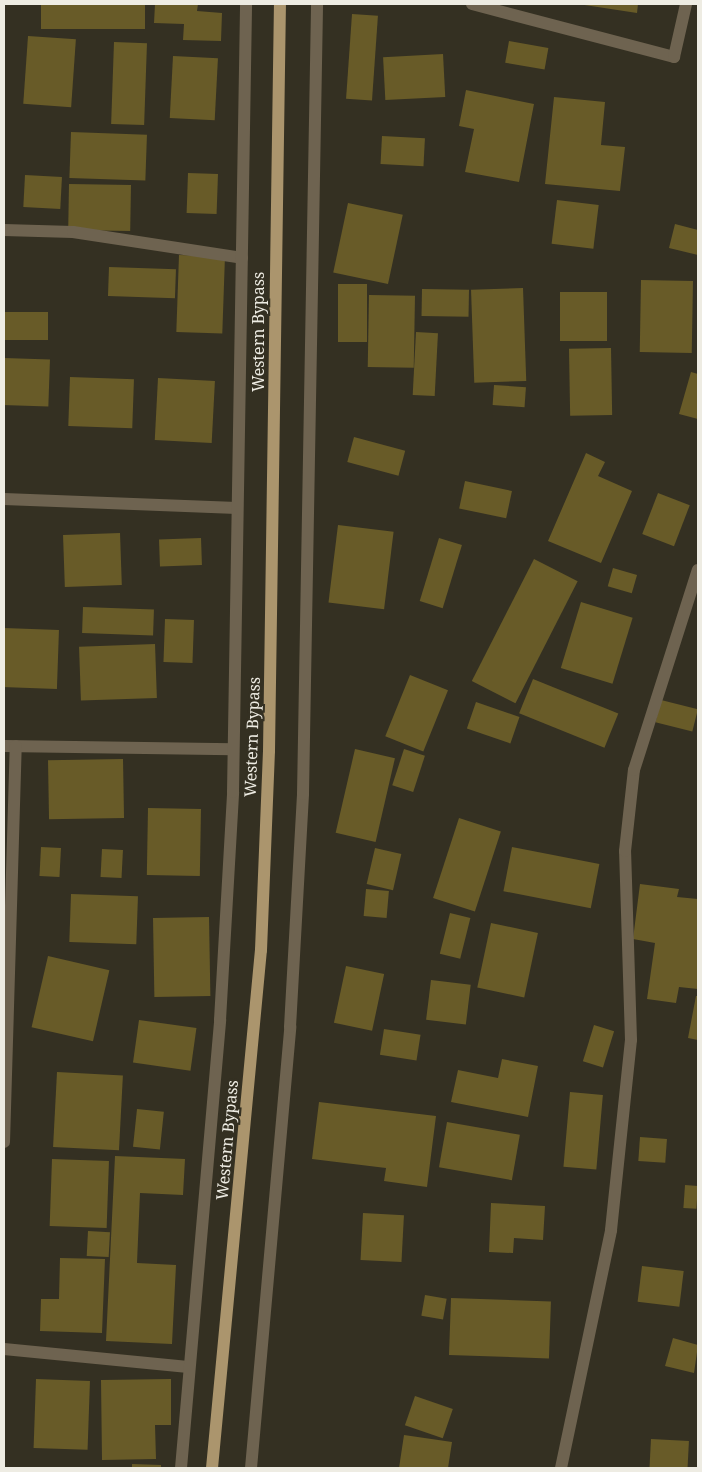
<!DOCTYPE html>
<style>
body{margin:0}
#map{position:relative;width:702px;height:1472px;overflow:hidden;background:#343022;font-family:"Noto Serif",serif}
div>[style]{position:absolute}
[style*='--x']{left:calc(var(--x)*1px);top:calc(var(--y)*1px);width:calc(var(--w)*1px);rotate:calc(var(--a)*1deg)}
.building>*{inset:0;background:#685b28;transform-origin:0 0}
.minor>*{height:12px;margin:-6px;padding:0 6px;transform-origin:6px;border-radius:6px;background:#6e6350}
.major>*{height:12px;margin:-6px;padding:0 6px;transform-origin:6px;border-radius:6px;background:#ab956d}
span{translate:-50% -50%;white-space:nowrap;text-align:center;line-height:1.15;-webkit-text-stroke:4.5px #343022;paint-order:stroke}
.street-label{font-size:16px;color:#eeece3}
.frame{position:absolute;inset:0;border:5px solid #eeece3;pointer-events:none}
</style>
<div id="map">
<div class="building">
<i style="left:41px;top:4px;width:104px;height:25px"></i>
<i style="clip-path:polygon(155px 4px,198px 4px,197px 11px,222px 13px,221px 41px,183px 40px,184px 24px,154px 23px)"></i>
<i style="clip-path:polygon(578px 4px,638px 4px,637px 13px)"></i>
<i style="left:352px;top:14px;width:26px;height:85px;rotate:4deg"></i>
<i style="left:28px;top:36px;width:48px;height:68px;rotate:4deg"></i>
<i style="left:509px;top:41px;width:40px;height:22px;rotate:10deg"></i>
<i style="left:114px;top:42px;width:33px;height:82px;rotate:2deg"></i>
<i style="left:443px;top:54px;width:43px;height:60px;rotate:87deg"></i>
<i style="left:173px;top:56px;width:45px;height:62px;rotate:3deg"></i>
<i style="clip-path:polygon(466px 90px,534px 104px,519px 182px,465px 172px,474px 129px,459px 126px)"></i>
<i style="clip-path:polygon(554px 97px,605px 102px,601px 145px,625px 147px,620px 191px,545px 184px)"></i>
<i style="left:71px;top:132px;width:76px;height:46px;rotate:2deg"></i>
<i style="left:382px;top:136px;width:43px;height:28px;rotate:3deg"></i>
<i style="left:188px;top:173px;width:30px;height:40px;rotate:2deg"></i>
<i style="left:25px;top:175px;width:37px;height:32px;rotate:3deg"></i>
<i style="left:69px;top:184px;width:62px;height:46px;rotate:1deg"></i>
<i style="left:557px;top:200px;width:42px;height:44px;rotate:7deg"></i>
<i style="left:348px;top:203px;width:56px;height:71px;rotate:12deg"></i>
<i style="clip-path:polygon(675px 224px,698px 230px,698px 255px,669px 248px)"></i>
<i style="left:179px;top:255px;width:46px;height:77px;rotate:2deg"></i>
<i style="left:109px;top:267px;width:67px;height:29px;rotate:2deg"></i>
<i style="left:641px;top:280px;width:52px;height:72px;rotate:1deg"></i>
<i style="left:338px;top:284px;width:29px;height:58px"></i>
<i style="left:523px;top:288px;width:93px;height:52px;rotate:88deg"></i>
<i style="left:422px;top:289px;width:47px;height:27px;rotate:1deg"></i>
<i style="left:560px;top:292px;width:47px;height:49px"></i>
<i style="left:369px;top:295px;width:46px;height:72px;rotate:1deg"></i>
<i style="left:48px;top:312px;width:28px;height:43px;rotate:90deg"></i>
<i style="left:416px;top:332px;width:22px;height:63px;rotate:3deg"></i>
<i style="left:611px;top:348px;width:67px;height:42px;rotate:89deg"></i>
<i style="left:4px;top:358px;width:46px;height:47px;rotate:2deg"></i>
<i style="clip-path:polygon(691px 372px,698px 374px,698px 419px,679px 414px)"></i>
<i style="left:70px;top:377px;width:64px;height:49px;rotate:2deg"></i>
<i style="left:158px;top:378px;width:57px;height:62px;rotate:3deg"></i>
<i style="left:494px;top:385px;width:32px;height:20px;rotate:4deg"></i>
<i style="left:354px;top:437px;width:53px;height:26px;rotate:15deg"></i>
<i style="clip-path:polygon(586px 453px,605px 462px,598px 476px,632px 491px,601px 563px,548px 541px)"></i>
<i style="left:465px;top:481px;width:48px;height:28px;rotate:12deg"></i>
<i style="left:658px;top:493px;width:34px;height:44px;rotate:21deg"></i>
<i style="left:338px;top:525px;width:56px;height:78px;rotate:7deg"></i>
<i style="left:120px;top:533px;width:52px;height:57px;rotate:88deg"></i>
<i style="left:201px;top:538px;width:27px;height:42px;rotate:88deg"></i>
<i style="left:439px;top:538px;width:24px;height:66px;rotate:17deg"></i>
<i style="left:534px;top:559px;width:49px;height:137px;rotate:27deg"></i>
<i style="left:613px;top:568px;width:25px;height:19px;rotate:16deg"></i>
<i style="left:581px;top:602px;width:54px;height:69px;rotate:17deg"></i>
<i style="left:83px;top:607px;width:71px;height:26px;rotate:2deg"></i>
<i style="left:165px;top:619px;width:29px;height:43px;rotate:2deg"></i>
<i style="left:4px;top:628px;width:55px;height:59px;rotate:2deg"></i>
<i style="left:155px;top:644px;width:54px;height:76px;rotate:88deg"></i>
<i style="left:410px;top:675px;width:41px;height:66px;rotate:22deg"></i>
<i style="left:533px;top:679px;width:92px;height:37px;rotate:22deg"></i>
<i style="left:661px;top:700px;width:38px;height:23px;rotate:14deg"></i>
<i style="left:476px;top:702px;width:46px;height:28px;rotate:19deg"></i>
<i style="left:355px;top:749px;width:41px;height:86px;rotate:13deg"></i>
<i style="left:404px;top:749px;width:22px;height:38px;rotate:18deg"></i>
<i style="left:123px;top:759px;width:59px;height:75px;rotate:89deg"></i>
<i style="left:148px;top:808px;width:53px;height:67px;rotate:1deg"></i>
<i style="left:459px;top:818px;width:44px;height:84px;rotate:18deg"></i>
<i style="left:41px;top:847px;width:20px;height:29px;rotate:3deg"></i>
<i style="left:512px;top:847px;width:89px;height:45px;rotate:11deg"></i>
<i style="left:375px;top:848px;width:27px;height:37px;rotate:13deg"></i>
<i style="left:102px;top:849px;width:21px;height:28px;rotate:3deg"></i>
<i style="clip-path:polygon(640px 884px,679px 889px,677px 897px,698px 899px,698px 989px,679px 987px,676px 1003px,647px 999px,655px 943px,633px 939px)"></i>
<i style="left:366px;top:889px;width:23px;height:27px;rotate:5deg"></i>
<i style="left:71px;top:894px;width:67px;height:48px;rotate:2deg"></i>
<i style="left:450px;top:913px;width:21px;height:42px;rotate:14deg"></i>
<i style="left:209px;top:917px;width:79px;height:56px;rotate:89deg"></i>
<i style="left:491px;top:923px;width:48px;height:66px;rotate:12deg"></i>
<i style="left:48px;top:956px;width:63px;height:73px;rotate:13deg"></i>
<i style="left:346px;top:966px;width:39px;height:58px;rotate:12deg"></i>
<i style="left:431px;top:980px;width:40px;height:40px;rotate:7deg"></i>
<i style="clip-path:polygon(696px 996px,698px 996px,698px 1040px,688px 1038px)"></i>
<i style="left:139px;top:1020px;width:58px;height:43px;rotate:8deg"></i>
<i style="left:594px;top:1025px;width:21px;height:38px;rotate:17deg"></i>
<i style="left:384px;top:1029px;width:37px;height:26px;rotate:9deg"></i>
<i style="clip-path:polygon(502px 1059px,538px 1066px,528px 1117px,451px 1102px,458px 1070px,498px 1078px)"></i>
<i style="left:57px;top:1072px;width:66px;height:75px;rotate:3deg"></i>
<i style="left:570px;top:1092px;width:33px;height:75px;rotate:5deg"></i>
<i style="clip-path:polygon(319px 1102px,436px 1116px,427px 1187px,384px 1181px,386px 1168px,312px 1159px)"></i>
<i style="left:137px;top:1109px;width:27px;height:38px;rotate:6deg"></i>
<i style="left:447px;top:1122px;width:74px;height:46px;rotate:10deg"></i>
<i style="left:640px;top:1137px;width:27px;height:24px;rotate:4deg"></i>
<i style="clip-path:polygon(115px 1156px,185px 1159px,183px 1195px,140px 1193px,137px 1263px,176px 1265px,172px 1344px,106px 1341px)"></i>
<i style="left:52px;top:1159px;width:57px;height:67px;rotate:2deg"></i>
<i style="left:685px;top:1185px;width:13px;height:23px;rotate:4deg"></i>
<i style="clip-path:polygon(491px 1203px,545px 1206px,543px 1240px,514px 1238px,513px 1253px,489px 1252px)"></i>
<i style="left:363px;top:1213px;width:41px;height:47px;rotate:3deg"></i>
<i style="left:88px;top:1231px;width:22px;height:25px;rotate:3deg"></i>
<i style="clip-path:polygon(60px 1258px,105px 1259px,102px 1333px,40px 1331px,41px 1299px,59px 1299px)"></i>
<i style="left:642px;top:1266px;width:42px;height:36px;rotate:7deg"></i>
<i style="left:425px;top:1295px;width:22px;height:21px;rotate:10deg"></i>
<i style="left:451px;top:1298px;width:100px;height:57px;rotate:2deg"></i>
<i style="clip-path:polygon(673px 1338px,698px 1345px,694px 1373px,665px 1366px)"></i>
<i style="left:36px;top:1379px;width:54px;height:69px;rotate:2deg"></i>
<i style="clip-path:polygon(171px 1379px,171px 1425px,155px 1425px,156px 1459px,102px 1460px,101px 1380px)"></i>
<i style="left:415px;top:1396px;width:40px;height:31px;rotate:19deg"></i>
<i style="clip-path:polygon(404px 1435px,452px 1442px,448px 1468px,399px 1468px)"></i>
<i style="left:651px;top:1439px;width:38px;height:29px;rotate:3deg"></i>
<i style="clip-path:polygon(132px 1464px,161px 1465px,161px 1468px,132px 1468px)"></i>
</div>
<div class="minor">
<i style="--x:472;--y:4;--w:209;--a:14.7"></i>
<i style="--x:674;--y:57;--w:54;--a:-77.2"></i>
<i style="--x:4;--y:230;--w:69;--a:1.7"></i>
<i style="--x:73;--y:232;--w:171;--a:8.7"></i>
<i style="--x:4;--y:499;--w:233;--a:2.2"></i>
<i style="--x:4;--y:746;--w:229;--a:0.8"></i>
<i style="--x:4;--y:1142;--w:396;--a:-88.3"></i>
<i style="--x:4;--y:1349;--w:185;--a:5.6"></i>
<i style="--x:181;--y:1468;--w:450;--a:-85"></i>
<i style="--x:220;--y:1020;--w:228;--a:-86.7"></i>
<i style="--x:233;--y:792;--w:788;--a:-89.05"></i>
<i style="--x:251;--y:1468;--w:443;--a:-84.9"></i>
<i style="--x:290;--y:1027;--w:233;--a:-86.8"></i>
<i style="--x:303;--y:794;--w:790;--a:-88.98"></i>
<i style="--x:561;--y:1468;--w:243;--a:-78.1"></i>
<i style="--x:611;--y:1230;--w:191;--a:-84"></i>
<i style="--x:631;--y:1040;--w:189;--a:-91.8"></i>
<i style="--x:625;--y:851;--w:81;--a:-83.7"></i>
<i style="--x:634;--y:770;--w:210;--a:-72.3"></i>
</div>
<div class="major">
<i style="--x:212;--y:1468;--w:520;--a:-84.6"></i>
<i style="--x:261;--y:950;--w:199;--a:-87.7"></i>
<i style="--x:269;--y:751;--w:747;--a:-89.16"></i>
</div>
<div class="street-label">
<span style="left:258px;top:332px;rotate:-90deg">Western Bypass</span>
<span style="left:252px;top:737px;rotate:-88deg">Western Bypass</span>
<span style="left:227px;top:1140px;rotate:-85deg">Western Bypass</span>
</div>
<div class="frame"></div>
</div>
